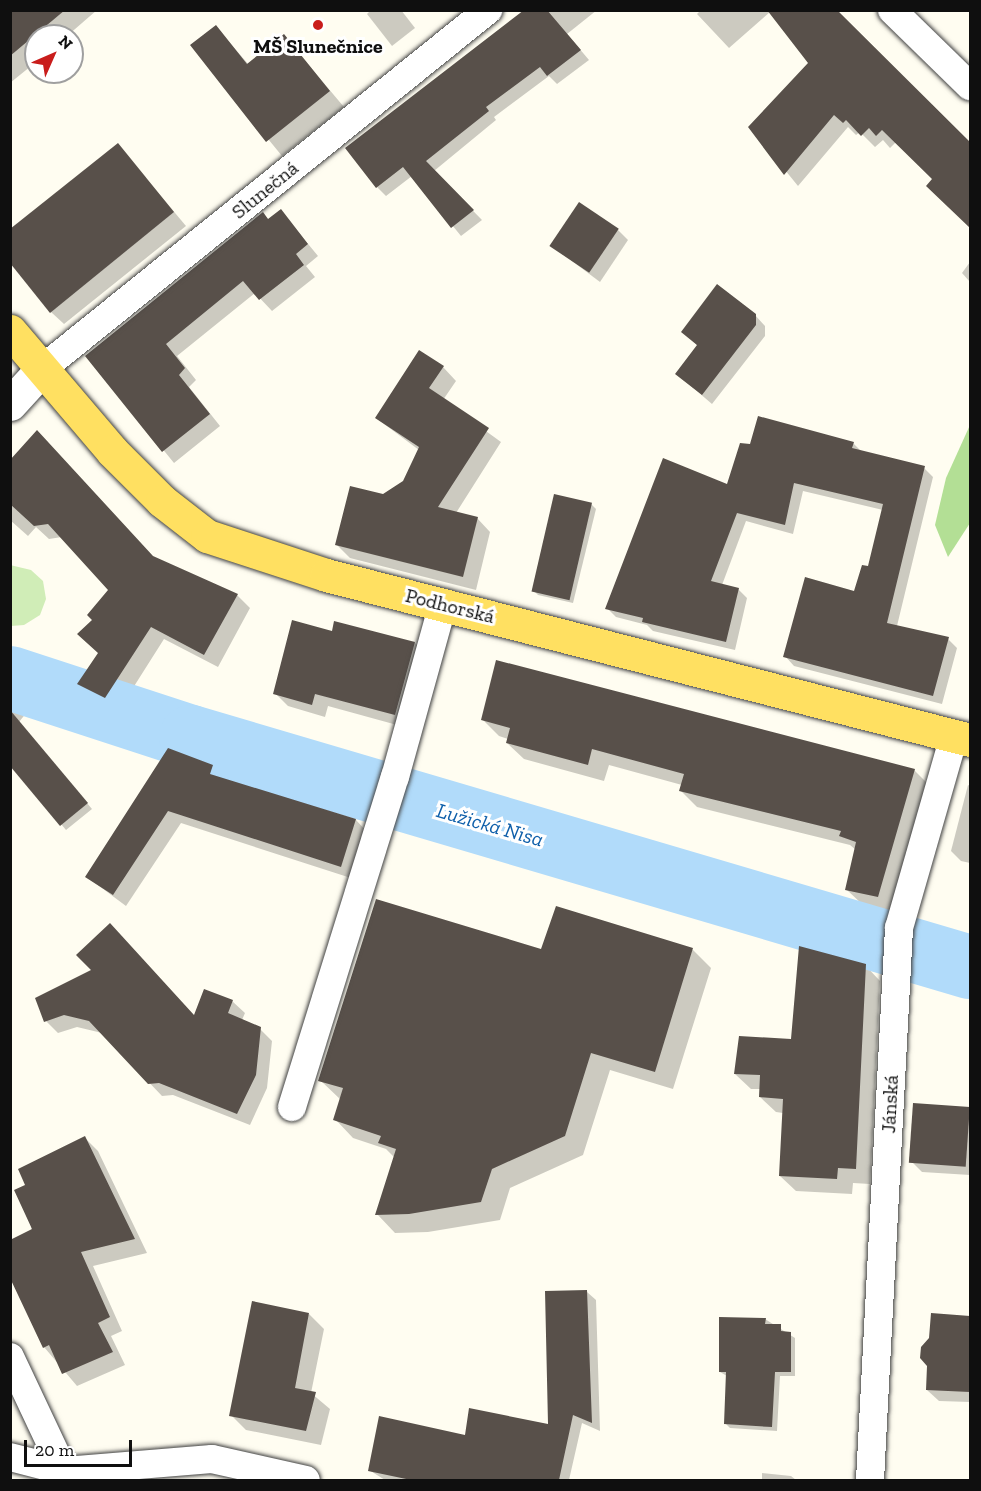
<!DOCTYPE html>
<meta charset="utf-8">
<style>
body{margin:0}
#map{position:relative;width:981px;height:1491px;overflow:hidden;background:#fffdf1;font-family:"Zilla Slab",serif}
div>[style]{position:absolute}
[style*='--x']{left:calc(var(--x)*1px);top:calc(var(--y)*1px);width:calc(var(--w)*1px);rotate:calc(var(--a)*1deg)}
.green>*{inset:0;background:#d0edb7}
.forest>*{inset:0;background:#b3df95}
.shadow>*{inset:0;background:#0003}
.river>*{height:64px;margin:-32px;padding:0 32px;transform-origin:32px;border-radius:32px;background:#b1dbfa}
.building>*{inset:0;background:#58504a;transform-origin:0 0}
.roads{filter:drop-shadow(0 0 2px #424242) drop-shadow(0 0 2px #424242)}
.minor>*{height:28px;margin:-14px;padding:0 14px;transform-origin:14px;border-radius:14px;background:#fff}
.tertiary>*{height:33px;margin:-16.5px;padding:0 16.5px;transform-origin:16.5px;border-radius:16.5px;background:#fff}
.primary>*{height:33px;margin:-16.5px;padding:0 16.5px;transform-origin:16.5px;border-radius:16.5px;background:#ffe061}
.dots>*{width:16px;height:16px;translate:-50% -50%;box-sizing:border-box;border:3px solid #fff;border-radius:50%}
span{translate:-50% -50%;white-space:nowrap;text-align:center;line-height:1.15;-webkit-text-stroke:6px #fff;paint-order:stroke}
.poi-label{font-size:20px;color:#0f0f0f;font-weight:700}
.street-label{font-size:20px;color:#0f0f0f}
.water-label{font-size:21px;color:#0e5faa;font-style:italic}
.frame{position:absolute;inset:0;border:12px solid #0f0f0f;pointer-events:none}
.north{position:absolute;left:24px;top:24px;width:60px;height:60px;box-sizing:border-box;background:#fff;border:2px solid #9f9f9f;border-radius:50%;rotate:45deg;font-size:16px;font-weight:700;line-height:24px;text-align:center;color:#0f0f0f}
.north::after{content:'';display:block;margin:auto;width:21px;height:27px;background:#c91d1c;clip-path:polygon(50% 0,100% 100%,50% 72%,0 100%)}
.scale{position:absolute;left:24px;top:1440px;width:108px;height:27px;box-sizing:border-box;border:3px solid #0f0f0f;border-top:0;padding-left:8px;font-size:18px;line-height:21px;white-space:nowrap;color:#0f0f0f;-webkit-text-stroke:4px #fff;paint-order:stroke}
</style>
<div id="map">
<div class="green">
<i style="clip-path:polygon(10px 565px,31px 570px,43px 581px,46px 599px,40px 615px,24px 625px,11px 626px)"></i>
</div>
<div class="forest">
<i style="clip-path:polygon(970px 425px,970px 523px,948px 557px,935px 525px,946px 478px)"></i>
</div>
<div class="shadow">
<i style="clip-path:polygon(10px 10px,97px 10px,67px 36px,36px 36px,36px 62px,10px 83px)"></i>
<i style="clip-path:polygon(371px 10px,401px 10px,415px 28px,392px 46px,367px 14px)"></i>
<i style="clip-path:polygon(525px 10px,597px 10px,567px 34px,589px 60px,557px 84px,549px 76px,494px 117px,496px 120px,434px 171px,482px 220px,461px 236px,412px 176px,386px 196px,377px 187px)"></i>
<i style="clip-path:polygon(701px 10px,841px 10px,838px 14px,970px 143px,970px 227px,928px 186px,934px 179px,896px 142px,890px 148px,883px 140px,875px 147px,860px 132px,856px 135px,848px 127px,798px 186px,750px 127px,810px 63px,770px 12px,729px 48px,697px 14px)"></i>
<i style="clip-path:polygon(216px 27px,249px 65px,284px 36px,344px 107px,282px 156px,192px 46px)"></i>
<i style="clip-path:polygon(118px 145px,186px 226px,64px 324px,51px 312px)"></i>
<i style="clip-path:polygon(281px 211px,318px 256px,306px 266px,315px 277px,272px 311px,255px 293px,177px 356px,196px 380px,189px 387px,220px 426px,174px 463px,87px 356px,263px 214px,269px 220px)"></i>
<i style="clip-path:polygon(618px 230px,628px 240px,600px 282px,552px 246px)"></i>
<i style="clip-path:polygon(970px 262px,970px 282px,962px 273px)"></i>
<i style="clip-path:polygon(755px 315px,765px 326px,765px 336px,712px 404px,677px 374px,698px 346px,683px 332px)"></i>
<i style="clip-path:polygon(443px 367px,456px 381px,443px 400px,501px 442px,456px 513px,477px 518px,490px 532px,476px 590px,350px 558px,337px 545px,384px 495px,404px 482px,419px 450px,376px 418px)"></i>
<i style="clip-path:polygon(853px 443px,862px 452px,924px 468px,933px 477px,897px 626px,948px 639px,957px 648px,942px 704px,794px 666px,785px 656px,855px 593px,869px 567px,883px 510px,803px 491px,793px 534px,746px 521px,722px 585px,738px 589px,747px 598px,735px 650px,653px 631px,647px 625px,616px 617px,607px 608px,728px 486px)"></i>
<i style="clip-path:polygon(10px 463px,154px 558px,237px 595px,250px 608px,218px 667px,164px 639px,119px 710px,92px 697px,79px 684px,100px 653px,94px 620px,110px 590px,62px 537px,49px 539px,36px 527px,28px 536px,10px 520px)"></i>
<i style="clip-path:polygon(591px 504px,596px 509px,573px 603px,538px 595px,533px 590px)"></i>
<i style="clip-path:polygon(333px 633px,415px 643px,428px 656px,408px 728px,328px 706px,325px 717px,288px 706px,275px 693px)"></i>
<i style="clip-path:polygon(10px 703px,27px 712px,19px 722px,92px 809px,66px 830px,13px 766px)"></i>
<i style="clip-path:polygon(483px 720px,914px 770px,931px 787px,894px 913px,864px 906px,847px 890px,856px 850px,850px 845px,697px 807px,680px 790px,682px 785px,609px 765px,604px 781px,524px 759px,507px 743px,508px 739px,499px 736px)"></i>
<i style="clip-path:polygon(212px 766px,225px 780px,356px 820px,368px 833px,354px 879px,181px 823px,126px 906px,87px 877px)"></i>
<i style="clip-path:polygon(968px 785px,970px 786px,970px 863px,961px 861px,951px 851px)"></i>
<i style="clip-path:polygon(557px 908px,693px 950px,711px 968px,673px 1089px,610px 1070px,583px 1155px,510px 1188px,500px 1220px,428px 1232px,395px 1233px,377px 1214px,395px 1158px,386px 1149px,353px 1138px,335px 1119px,341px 1100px,320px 1080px,542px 951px)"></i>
<i style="clip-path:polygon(865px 965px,880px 981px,870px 1184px,853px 1183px,852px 1194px,796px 1191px,780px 1176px,783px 1113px,776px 1112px,760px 1097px,761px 1089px,751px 1089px,735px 1074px,740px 1038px,792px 1040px)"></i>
<i style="clip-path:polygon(37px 998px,195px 1017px,232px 1001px,245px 1013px,242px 1020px,260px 1029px,272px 1041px,267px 1088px,250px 1125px,173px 1095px,162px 1096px,102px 1033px,77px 1027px,58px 1033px,46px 1021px)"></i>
<i style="clip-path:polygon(915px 1105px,970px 1108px,970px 1175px,922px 1172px,912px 1162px)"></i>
<i style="clip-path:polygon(85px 1138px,98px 1151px,147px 1253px,93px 1266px,122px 1331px,111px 1336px,125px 1365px,77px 1386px,44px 1347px,27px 1186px)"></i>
<i style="clip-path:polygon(587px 1292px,596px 1300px,600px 1431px,582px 1423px,569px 1480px,385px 1480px,369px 1470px,466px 1437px,550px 1426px)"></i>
<i style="clip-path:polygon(309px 1314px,324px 1329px,311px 1393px,330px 1409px,321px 1445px,246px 1430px,231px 1415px)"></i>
<i style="clip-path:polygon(932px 1315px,970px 1317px,970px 1402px,939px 1401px,927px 1390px)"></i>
<i style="clip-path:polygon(765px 1319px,795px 1338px,795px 1376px,780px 1376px,777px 1431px,730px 1428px,725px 1423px,727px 1376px,720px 1372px)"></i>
<i style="clip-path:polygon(762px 1473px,791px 1476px,796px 1480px,762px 1480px)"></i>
</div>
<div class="river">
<i style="--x:10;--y:678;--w:190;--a:18.1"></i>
<i style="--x:191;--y:737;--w:812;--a:16.45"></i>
</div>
<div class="building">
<i style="clip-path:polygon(10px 10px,65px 10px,10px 56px)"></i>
<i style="clip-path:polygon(524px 10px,547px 10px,581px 50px,547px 76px,540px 67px,486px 107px,489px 111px,426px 161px,474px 210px,451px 228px,403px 167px,376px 188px,345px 148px)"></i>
<i style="clip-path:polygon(767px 10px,837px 10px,970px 142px,970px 228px,926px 186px,932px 179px,882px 130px,876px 136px,869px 128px,861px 136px,846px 120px,843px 123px,834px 115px,784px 175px,748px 127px,808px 63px)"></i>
<i style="clip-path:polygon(216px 25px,247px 64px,284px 34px,330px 91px,266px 142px,190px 45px)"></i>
<i style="clip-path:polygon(118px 143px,174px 212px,50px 313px,10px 263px,10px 229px)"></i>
<i style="left:579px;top:202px;width:48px;height:53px;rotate:34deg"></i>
<i style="clip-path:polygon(281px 209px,308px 244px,296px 254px,304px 265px,259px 300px,243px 281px,166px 344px,185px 368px,179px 375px,210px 414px,162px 452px,85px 356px,263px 212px,268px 219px)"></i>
<i style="clip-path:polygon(717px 284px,756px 314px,756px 325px,702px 395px,675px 374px,697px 345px,681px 332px)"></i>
<i style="clip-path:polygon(419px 350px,444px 366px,429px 388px,489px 428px,438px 507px,478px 517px,463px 577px,335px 545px,350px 486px,383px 494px,403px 481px,419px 447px,375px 418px)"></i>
<i style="clip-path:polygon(758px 416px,854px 442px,852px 448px,925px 466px,887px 623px,949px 637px,933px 696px,783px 657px,805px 577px,854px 591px,862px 565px,868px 566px,883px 504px,794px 483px,785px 525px,737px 513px,711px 581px,739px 588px,726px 642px,642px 622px,643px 618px,605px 609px,663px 458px,727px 484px,740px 443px,750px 444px)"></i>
<i style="clip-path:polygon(37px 430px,153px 556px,238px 594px,204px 655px,151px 627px,105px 698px,77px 684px,98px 653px,77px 634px,92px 620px,87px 615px,108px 590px,48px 524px,34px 526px,10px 504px,10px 460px)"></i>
<i style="left:554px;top:494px;width:39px;height:100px;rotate:13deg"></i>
<i style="clip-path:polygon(292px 620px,332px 631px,334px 621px,415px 642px,395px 715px,315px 694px,312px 705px,273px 694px)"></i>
<i style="clip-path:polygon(496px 660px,915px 769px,878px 897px,845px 890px,856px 842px,839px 836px,841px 831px,679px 791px,684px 774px,592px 749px,588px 765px,506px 743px,510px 728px,481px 720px)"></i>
<i style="clip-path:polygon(10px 710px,88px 803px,60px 826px,10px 766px)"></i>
<i style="clip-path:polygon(168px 748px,213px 765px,210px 774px,356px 819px,341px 867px,168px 811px,113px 895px,85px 877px)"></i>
<i style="clip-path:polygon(376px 899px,541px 949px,556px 906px,693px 948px,655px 1072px,591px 1053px,565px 1136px,492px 1169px,481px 1202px,409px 1214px,375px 1215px,396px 1149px,378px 1143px,381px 1136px,333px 1120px,343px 1088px,318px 1081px)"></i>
<i style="clip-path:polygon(110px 923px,194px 1015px,204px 989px,233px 1000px,228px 1013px,261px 1027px,256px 1075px,237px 1114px,159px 1083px,148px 1084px,89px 1021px,64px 1015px,44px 1022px,35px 998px,91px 970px,76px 955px)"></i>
<i style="clip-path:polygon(799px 946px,866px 964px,856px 1169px,838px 1168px,837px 1179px,779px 1176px,783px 1099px,759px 1097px,760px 1075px,734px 1074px,739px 1036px,791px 1039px)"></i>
<i style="left:913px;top:1103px;width:57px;height:60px;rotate:4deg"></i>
<i style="clip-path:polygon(85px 1136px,135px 1239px,81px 1252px,110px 1317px,98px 1323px,113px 1352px,62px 1374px,49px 1345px,43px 1348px,10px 1278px,10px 1240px,32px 1229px,14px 1190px,25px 1185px,18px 1169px)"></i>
<i style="clip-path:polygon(587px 1290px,592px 1423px,573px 1415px,559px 1480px,411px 1480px,368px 1471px,379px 1416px,465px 1435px,469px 1408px,548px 1424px,545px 1291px)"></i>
<i style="clip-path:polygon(252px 1301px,309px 1313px,295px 1388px,316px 1392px,306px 1431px,229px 1416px)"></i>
<i style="clip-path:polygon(931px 1313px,970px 1316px,970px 1392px,926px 1390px,927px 1366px,920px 1358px,921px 1347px,929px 1338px)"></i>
<i style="clip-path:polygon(719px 1317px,766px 1318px,765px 1324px,781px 1324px,781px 1331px,791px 1332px,791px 1372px,775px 1372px,772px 1427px,724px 1424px,726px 1372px,719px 1372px)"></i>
</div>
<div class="roads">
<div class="minor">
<i style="--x:892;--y:10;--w:109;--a:44.3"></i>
<i style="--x:42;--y:369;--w:573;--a:-38.83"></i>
<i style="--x:292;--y:1107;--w:346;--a:-72.7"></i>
<i style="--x:395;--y:777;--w:180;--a:-74.5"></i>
<i style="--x:10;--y:1357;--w:136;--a:64.8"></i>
<i style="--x:10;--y:1457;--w:57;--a:14.3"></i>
<i style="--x:65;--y:1471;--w:147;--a:-4.7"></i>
<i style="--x:212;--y:1459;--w:96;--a:12.6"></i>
<i style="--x:870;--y:1480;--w:553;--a:-86.99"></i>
<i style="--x:899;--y:928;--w:200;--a:-74"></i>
</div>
<div class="tertiary">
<i style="--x:10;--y:404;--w:47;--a:-47.6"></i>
</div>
<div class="primary">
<i style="--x:10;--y:331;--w:157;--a:49.6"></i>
<i style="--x:112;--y:451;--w:71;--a:45"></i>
<i style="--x:162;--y:501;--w:57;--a:37.9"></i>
<i style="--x:207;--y:536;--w:125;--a:18.1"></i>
<i style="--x:326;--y:575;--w:665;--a:14.37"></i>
</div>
</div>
<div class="dots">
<i style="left:318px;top:25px;background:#c91d1c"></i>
</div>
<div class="poi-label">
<span style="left:318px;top:46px">MŠ Slunečnice</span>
</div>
<div class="street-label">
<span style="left:265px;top:190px;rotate:-39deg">Slunečná</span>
<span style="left:450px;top:606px;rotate:14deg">Podhorská</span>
<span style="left:890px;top:1104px;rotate:-87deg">Jánská</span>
</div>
<div class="water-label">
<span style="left:490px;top:825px;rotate:16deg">Lužická Nisa</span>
</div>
<div class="frame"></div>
<div class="north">N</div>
<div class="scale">20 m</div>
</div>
